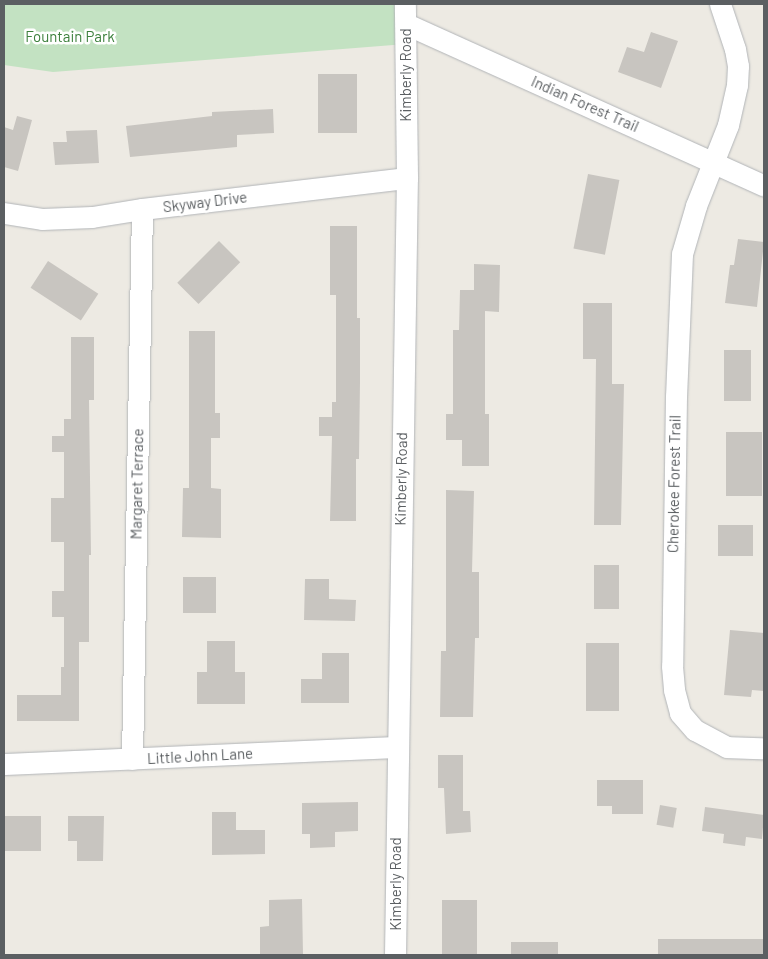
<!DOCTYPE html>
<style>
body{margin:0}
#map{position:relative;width:768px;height:959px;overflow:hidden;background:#edeae3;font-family:Barlow,sans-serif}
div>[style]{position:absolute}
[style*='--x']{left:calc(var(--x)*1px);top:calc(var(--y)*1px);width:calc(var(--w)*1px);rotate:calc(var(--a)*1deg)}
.green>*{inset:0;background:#c3e2c2}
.building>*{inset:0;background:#c8c5c0;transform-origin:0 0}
.roads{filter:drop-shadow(0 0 1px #b1b4b7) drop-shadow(0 0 1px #b1b4b7)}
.minor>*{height:21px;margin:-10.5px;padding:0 10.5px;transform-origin:10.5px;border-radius:10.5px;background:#fff}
span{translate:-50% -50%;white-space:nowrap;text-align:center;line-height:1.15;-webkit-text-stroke:5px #fff;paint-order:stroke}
.park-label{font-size:15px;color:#3d803d}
.street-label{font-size:15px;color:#5b5f62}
.frame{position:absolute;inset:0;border:5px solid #5b5f62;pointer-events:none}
</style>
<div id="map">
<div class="green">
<i style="clip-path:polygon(4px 4px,405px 4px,406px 44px,53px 72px,4px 65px)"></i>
</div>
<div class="building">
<i style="clip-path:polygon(651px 32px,678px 41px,661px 88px,618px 72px,627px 47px,644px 52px)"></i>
<i style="left:318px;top:74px;width:39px;height:59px"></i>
<i style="clip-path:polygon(273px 109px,274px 133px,237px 135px,237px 147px,130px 157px,126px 126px,212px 116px,212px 112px)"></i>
<i style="clip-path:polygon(17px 116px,32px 120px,18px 171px,4px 167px,4px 127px,13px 130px)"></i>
<i style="clip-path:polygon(97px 130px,99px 163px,55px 165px,53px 142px,67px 142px,66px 131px)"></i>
<i style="left:588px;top:174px;width:32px;height:76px;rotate:11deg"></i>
<i style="clip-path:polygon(330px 226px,357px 226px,357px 318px,360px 318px,360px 382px,359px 459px,356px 459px,356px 521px,330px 521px,332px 436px,319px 436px,319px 417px,332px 417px,332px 402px,336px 402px,336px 295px,330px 295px)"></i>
<i style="clip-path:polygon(738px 239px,764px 242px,757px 307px,725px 303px,730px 265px,734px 265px)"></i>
<i style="left:219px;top:241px;width:30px;height:59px;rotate:45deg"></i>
<i style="left:48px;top:261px;width:60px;height:32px;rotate:33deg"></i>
<i style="clip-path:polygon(474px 264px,500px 265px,499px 312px,485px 311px,485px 414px,489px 414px,489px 466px,462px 466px,462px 440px,446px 440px,446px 414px,453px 414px,453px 330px,459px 330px,460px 290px,474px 290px)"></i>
<i style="clip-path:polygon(583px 303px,612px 303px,612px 384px,624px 384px,621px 525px,594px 525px,596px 359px,583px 359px)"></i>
<i style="clip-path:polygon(189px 331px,215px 331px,215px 413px,220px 413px,220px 438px,211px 438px,211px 488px,221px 489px,221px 538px,182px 537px,183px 488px,189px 488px)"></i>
<i style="clip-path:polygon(71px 337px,94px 337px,94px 400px,89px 400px,91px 555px,89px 555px,89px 642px,79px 642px,79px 721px,17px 721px,17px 695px,61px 695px,61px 667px,64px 667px,64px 617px,52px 617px,52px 591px,64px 591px,64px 542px,51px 542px,51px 498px,64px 498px,64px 452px,52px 452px,52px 436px,64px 436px,64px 419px,71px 419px)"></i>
<i style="left:724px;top:350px;width:27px;height:51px"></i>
<i style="left:726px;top:432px;width:36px;height:64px"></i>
<i style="clip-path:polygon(446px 490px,474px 491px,472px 572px,479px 572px,479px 638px,475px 638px,473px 717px,440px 717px,441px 651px,446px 651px)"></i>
<i style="left:718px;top:525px;width:35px;height:31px"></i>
<i style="left:594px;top:565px;width:25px;height:44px"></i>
<i style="left:183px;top:577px;width:33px;height:36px"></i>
<i style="clip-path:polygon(305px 579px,329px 579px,329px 599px,356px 600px,355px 621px,304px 620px)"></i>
<i style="clip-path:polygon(730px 630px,764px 633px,764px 691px,752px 690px,751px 697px,724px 695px)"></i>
<i style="clip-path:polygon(207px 641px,235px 641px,235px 672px,245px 672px,245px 704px,197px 704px,197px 672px,207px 672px)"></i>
<i style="left:586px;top:643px;width:33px;height:68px"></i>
<i style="clip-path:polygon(322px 653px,349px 653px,349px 703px,301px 703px,301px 679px,322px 679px)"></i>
<i style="clip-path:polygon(438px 755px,463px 755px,463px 811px,470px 811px,471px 832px,446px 834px,444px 788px,438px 788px)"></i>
<i style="clip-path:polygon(597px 780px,643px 780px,643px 814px,612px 814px,612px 806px,597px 806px)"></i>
<i style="clip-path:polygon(358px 802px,358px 831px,335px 832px,335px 847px,310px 848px,310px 834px,302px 834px,302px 803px)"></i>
<i style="left:660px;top:805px;width:17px;height:20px;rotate:10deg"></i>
<i style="clip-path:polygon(705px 807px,764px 815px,762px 839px,746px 837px,745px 846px,723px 843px,724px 834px,702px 831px)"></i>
<i style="clip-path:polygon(212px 812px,236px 812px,236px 830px,265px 830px,265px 854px,212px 855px)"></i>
<i style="left:4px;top:816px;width:37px;height:35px"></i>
<i style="clip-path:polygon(68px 816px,104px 816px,103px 861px,77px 861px,77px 841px,68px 841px)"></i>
<i style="clip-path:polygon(302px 899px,303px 955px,260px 955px,260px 927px,269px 926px,269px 900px)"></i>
<i style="left:442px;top:900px;width:35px;height:55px"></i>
<i style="left:658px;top:939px;width:106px;height:16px"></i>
<i style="left:511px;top:942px;width:47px;height:13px"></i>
</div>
<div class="roads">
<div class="minor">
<i style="--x:720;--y:4;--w:47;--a:71.6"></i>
<i style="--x:735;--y:49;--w:17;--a:80"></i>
<i style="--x:738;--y:66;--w:19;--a:93"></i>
<i style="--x:737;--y:85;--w:41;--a:102.7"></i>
<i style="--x:728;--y:125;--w:87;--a:111.6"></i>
<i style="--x:696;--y:206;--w:50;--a:106.3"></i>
<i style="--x:682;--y:254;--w:142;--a:92.4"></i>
<i style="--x:676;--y:396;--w:270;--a:90.8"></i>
<i style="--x:672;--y:666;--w:24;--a:85"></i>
<i style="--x:674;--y:690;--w:24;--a:75"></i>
<i style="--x:680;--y:713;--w:23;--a:49"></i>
<i style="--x:695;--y:730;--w:36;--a:28"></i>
<i style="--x:727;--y:747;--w:37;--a:2"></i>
<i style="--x:406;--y:24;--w:393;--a:24.3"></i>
<i style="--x:4;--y:213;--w:38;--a:9"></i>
<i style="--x:42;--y:219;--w:50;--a:-2.3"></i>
<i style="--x:92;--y:217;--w:51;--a:-9.1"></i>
<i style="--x:142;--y:209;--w:267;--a:-6.7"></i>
<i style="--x:132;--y:759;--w:550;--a:-88.96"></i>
<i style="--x:4;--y:764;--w:393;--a:-2.5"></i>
<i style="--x:395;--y:955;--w:777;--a:-89.12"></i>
<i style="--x:407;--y:178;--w:174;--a:-90.7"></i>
</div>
</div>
<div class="park-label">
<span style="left:70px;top:37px">Fountain Park</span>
</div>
<div class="street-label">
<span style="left:406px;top:75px;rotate:-90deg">Kimberly Road</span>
<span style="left:585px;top:104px;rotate:24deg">Indian Forest Trail</span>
<span style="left:205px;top:202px;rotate:-7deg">Skyway Drive</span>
<span style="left:401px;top:479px;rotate:-89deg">Kimberly Road</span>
<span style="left:137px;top:484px;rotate:-89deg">Margaret Terrace</span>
<span style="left:674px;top:484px;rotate:-89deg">Cherokee Forest Trail</span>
<span style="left:200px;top:756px;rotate:-3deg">Little John Lane</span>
<span style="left:396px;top:884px;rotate:-90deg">Kimberly Road</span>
</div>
<div class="frame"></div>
</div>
